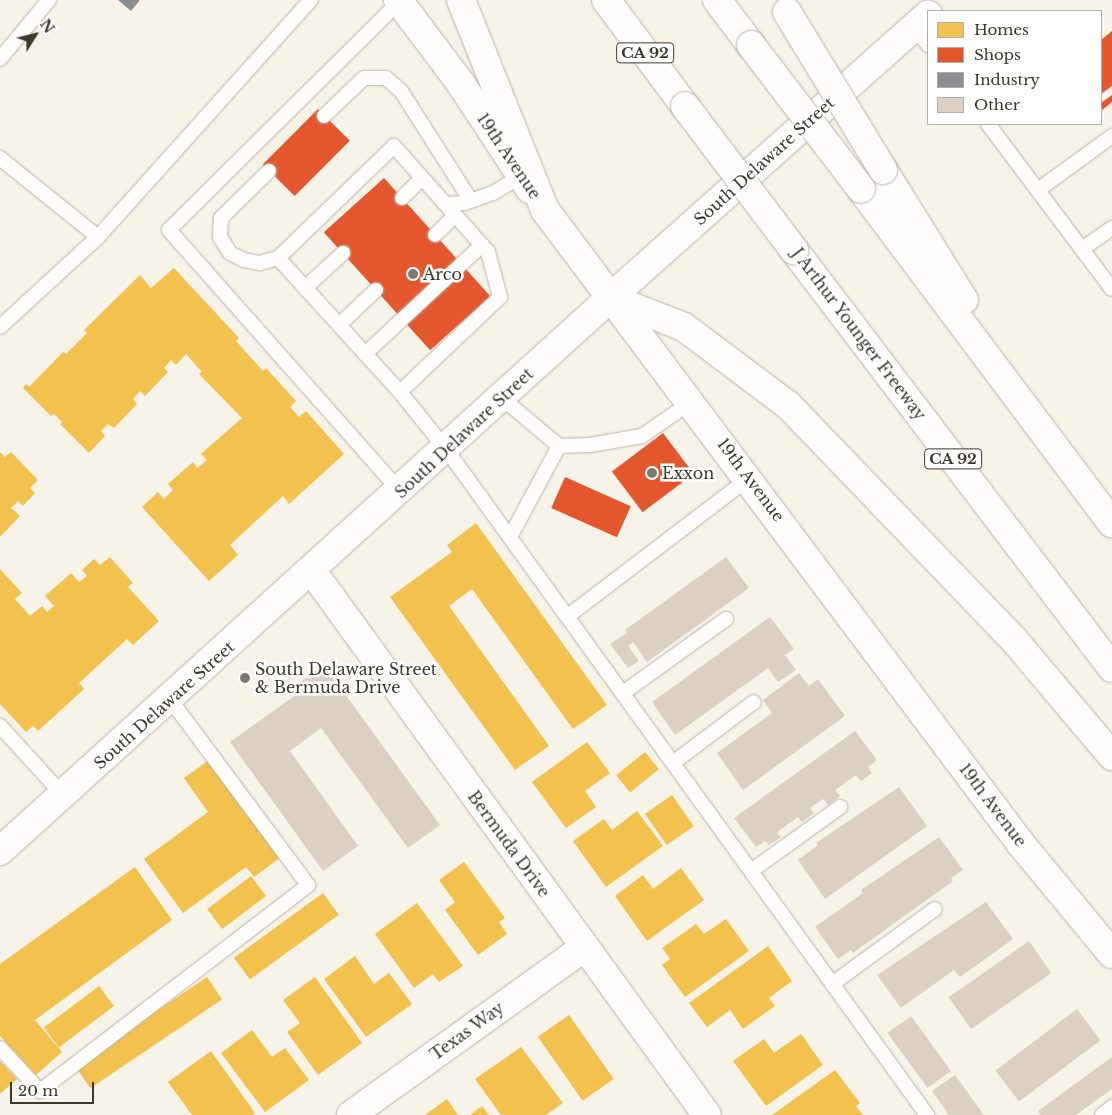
<!DOCTYPE html>
<style>
body{margin:0}
#map{position:relative;width:1112px;height:1115px;overflow:hidden;background:#f7f3e9;font-family:"Libre Baskerville",serif}
div>[style]{position:absolute}
[style*='--x']{left:calc(var(--x)*1px);top:calc(var(--y)*1px);width:calc(var(--w)*1px);rotate:calc(var(--a)*1deg)}
.homes>*{inset:0;background:#f2c14e;transform-origin:0 0}
.shops>*{inset:0;background:#e4572e;transform-origin:0 0}
.industry>*{inset:0;background:#8d8d92}
.building>*{inset:0;background:#dccfc4;transform-origin:0 0}
.roads{filter:drop-shadow(0 0 1px #b9b4ab) drop-shadow(0 0 1px #b9b4ab)}
.service>*{height:14px;margin:-7px;padding:0 7px;transform-origin:7px;border-radius:7px;background:#fefdfc}
.minor>*{height:28px;margin:-14px;padding:0 14px;transform-origin:14px;border-radius:14px;background:#fefdfc}
.secondary>*{height:28px;margin:-14px;padding:0 14px;transform-origin:14px;border-radius:14px;background:#fefdfc}
.motorway>*{height:28px;margin:-14px;padding:0 14px;transform-origin:14px;border-radius:14px;background:#fefdfc}
.bridges{filter:drop-shadow(0 0 1px #b9b4ab) drop-shadow(0 0 1px #b9b4ab)}
.motorway-bridge>*{height:28px;margin:-14px;padding:0 14px;transform-origin:14px;border-radius:14px;background:#fefdfc}
.dots>*{width:14px;height:14px;translate:-50% -50%;box-sizing:border-box;border:2px solid #fff;border-radius:50%}
span{translate:-50% -50%;white-space:nowrap;text-align:center;line-height:1.15;-webkit-text-stroke:5px #fff;paint-order:stroke}
.shield-label span{padding:1px 4px;background:#fff;border:1px solid;border-radius:4px;-webkit-text-stroke-width:0}
.shield-label{font-size:15px;color:#3d382c;font-weight:700}
.street-label{font-size:16px;color:#3d382c}
.poi-label{font-size:16px;color:#3d382c}
.left{translate:0 -50%;text-align:left}
.legend{position:absolute;left:927px;top:10px;width:175px;height:115px;box-sizing:border-box;background:#fff;border:1px solid #b1afab;margin:0;padding:6px 9px;list-style:none;font-size:15px;color:#3d382c}
.legend li{display:flex;align-items:center;gap:10px;height:25px}
.legend b{width:25px;border:1px solid #b1afab}
.north{position:absolute;left:10px;top:10px;width:50px;height:50px;-webkit-text-stroke:4px #fff;paint-order:stroke;rotate:54deg;font-size:14px;font-weight:700;line-height:20px;text-align:center;color:#3d382c}
.north::after{content:'';display:block;margin:auto;width:18px;height:22px;background:#3d382c;clip-path:polygon(50% 0,100% 100%,50% 72%,0 100%)}
.scale{position:absolute;left:10px;top:1082px;width:84px;height:22px;box-sizing:border-box;border:2px solid #3d382c;border-top:0;padding-left:6px;font-size:15px;line-height:18px;white-space:nowrap;color:#3d382c;-webkit-text-stroke:4px #fff;paint-order:stroke}
</style>
<div id="map">
<div class="homes">
<i style="clip-path:polygon(174px 268px,239px 338px,236px 341px,263px 371px,266px 368px,296px 401px,290px 407px,299px 417px,306px 411px,344px 454px,289px 504px,283px 496px,230px 545px,238px 555px,209px 581px,142px 507px,158px 492px,164px 499px,173px 490px,168px 484px,193px 462px,197px 468px,207px 460px,201px 454px,242px 418px,199px 374px,202px 372px,186px 354px,176px 365px,171px 360px,164px 368px,168px 372px,145px 396px,140px 391px,133px 399px,137px 404px,114px 428px,108px 424px,101px 431px,105px 436px,89px 453px,60px 424px,62px 422px,54px 414px,51px 416px,23px 388px,26px 384px,29px 387px,63px 352px,66px 354px,87px 333px,84px 330px,140px 275px,151px 288px)"></i>
<i style="clip-path:polygon(0 452px,5px 457px,11px 452px,38px 480px,30px 488px,35px 493px,23px 506px,18px 501px,11px 508px,20px 516px,0 537px)"></i>
<i style="clip-path:polygon(476px 523px,607px 705px,573px 729px,472px 589px,449px 606px,549px 746px,515px 770px,390px 597px,452px 552px,447px 545px)"></i>
<i style="clip-path:polygon(110px 557px,133px 583px,128px 587px,159px 621px,133px 645px,127px 639px,79px 683px,84px 689px,38px 731px,33px 726px,26px 732px,0 704px,0 569px,22px 593px,15px 599px,30px 616px,42px 606px,47px 612px,54px 606px,45px 596px,71px 573px,79px 582px,87px 576px,82px 570px,94px 559px,100px 565px)"></i>
<i style="clip-path:polygon(587px 742px,610px 773px,585px 791px,596px 807px,566px 828px,532px 782px)"></i>
<i style="left:645px;top:752px;width:22px;height:37px;rotate:51deg"></i>
<i style="clip-path:polygon(209px 760px,280px 858px,254px 877px,246px 867px,183px 913px,144px 859px,208px 812px,184px 778px)"></i>
<i style="left:672px;top:795px;width:38px;height:33px;rotate:55deg"></i>
<i style="clip-path:polygon(637px 811px,663px 846px,606px 887px,573px 841px,604px 819px,612px 830px)"></i>
<i style="clip-path:polygon(464px 862px,505px 918px,499px 922px,507px 934px,478px 955px,445px 910px,455px 902px,439px 880px)"></i>
<i style="clip-path:polygon(135px 867px,172px 920px,35px 1020px,62px 1052px,36px 1075px,0 1036px,0 964px)"></i>
<i style="clip-path:polygon(681px 868px,704px 900px,647px 941px,615px 896px,643px 875px,653px 889px)"></i>
<i style="left:251px;top:876px;width:25px;height:55px;rotate:53deg"></i>
<i style="left:323px;top:893px;width:27px;height:110px;rotate:54deg"></i>
<i style="clip-path:polygon(417px 903px,463px 966px,439px 982px,433px 974px,414px 988px,375px 934px)"></i>
<i style="clip-path:polygon(726px 919px,749px 951px,685px 997px,662px 965px,670px 959px,662px 948px,696px 924px,704px 934px)"></i>
<i style="clip-path:polygon(768px 946px,792px 981px,769px 998px,775px 1006px,743px 1029px,730px 1010px,707px 1027px,689px 1003px)"></i>
<i style="clip-path:polygon(355px 956px,374px 984px,389px 973px,412px 1004px,366px 1037px,324px 979px)"></i>
<i style="left:207px;top:977px;width:27px;height:159px;rotate:56deg"></i>
<i style="clip-path:polygon(315px 977px,362px 1043px,318px 1075px,287px 1032px,300px 1023px,283px 1000px)"></i>
<i style="left:99px;top:986px;width:25px;height:69px;rotate:53deg"></i>
<i style="left:569px;top:1015px;width:78px;height:38px;rotate:55deg"></i>
<i style="clip-path:polygon(252px 1030px,272px 1057px,285px 1048px,309px 1080px,265px 1112px,221px 1053px)"></i>
<i style="clip-path:polygon(801px 1034px,823px 1065px,766px 1106px,733px 1061px,764px 1039px,774px 1053px)"></i>
<i style="clip-path:polygon(521px 1047px,563px 1103px,546px 1115px,501px 1115px,475px 1079px)"></i>
<i style="clip-path:polygon(211px 1051px,255px 1113px,253px 1115px,192px 1115px,168px 1082px)"></i>
<i style="clip-path:polygon(0 1061px,17px 1079px,0 1094px)"></i>
<i style="clip-path:polygon(835px 1070px,860px 1103px,856px 1106px,863px 1115px,772px 1115px)"></i>
<i style="clip-path:polygon(447px 1099px,458px 1115px,425px 1115px)"></i>
<i style="clip-path:polygon(482px 1106px,489px 1115px,470px 1115px)"></i>
</div>
<div class="shops">
<i style="clip-path:polygon(1112px 31px,1112px 86px,1101px 94px,1101px 40px)"></i>
<i style="clip-path:polygon(1112px 95px,1112px 102px,1101px 111px,1101px 103px)"></i>
<i style="left:318px;top:109px;width:45px;height:78px;rotate:45deg"></i>
<i style="left:384px;top:178px;width:159px;height:81px;rotate:48deg"></i>
<i style="left:663px;top:433px;width:51px;height:64px;rotate:53deg"></i>
<i style="left:565px;top:477px;width:72px;height:34px;rotate:24deg"></i>
</div>
<div class="industry">
<i style="clip-path:polygon(118px 0,140px 0,131px 11px)"></i>
</div>
<div class="building">
<i style="clip-path:polygon(726px 557px,749px 588px,647px 662px,633px 642px,628px 646px,639px 661px,628px 668px,610px 644px,627px 633px,625px 630px)"></i>
<i style="clip-path:polygon(770px 617px,794px 649px,785px 655px,796px 670px,778px 682px,768px 668px,675px 735px,652px 702px)"></i>
<i style="clip-path:polygon(324px 665px,440px 825px,408px 848px,321px 728px,290px 751px,358px 846px,323px 871px,230px 742px,297px 694px,292px 688px)"></i>
<i style="clip-path:polygon(799px 673px,809px 686px,818px 679px,845px 716px,743px 790px,717px 753px,772px 713px,763px 700px)"></i>
<i style="clip-path:polygon(855px 731px,877px 760px,868px 767px,872px 773px,861px 781px,856px 775px,835px 790px,840px 796px,828px 805px,823px 799px,810px 808px,814px 813px,802px 822px,798px 817px,777px 832px,781px 837px,769px 845px,765px 841px,756px 847px,734px 818px)"></i>
<i style="clip-path:polygon(899px 787px,927px 826px,825px 899px,798px 860px,818px 845px,816px 843px)"></i>
<i style="clip-path:polygon(939px 837px,963px 870px,951px 878px,953px 881px,853px 953px,851px 950px,838px 959px,815px 927px,863px 893px,861px 890px)"></i>
<i style="clip-path:polygon(986px 902px,1013px 939px,960px 977px,954px 970px,901px 1008px,877px 975px)"></i>
<i style="left:1029px;top:941px;width:39px;height:98px;rotate:55deg"></i>
<i style="left:1077px;top:1009px;width:39px;height:102px;rotate:53deg"></i>
<i style="left:911px;top:1016px;width:68px;height:29px;rotate:54deg"></i>
<i style="clip-path:polygon(1112px 1057px,1112px 1089px,1076px 1115px,1041px 1115px,1038px 1111px)"></i>
<i style="clip-path:polygon(955px 1075px,984px 1115px,949px 1115px,932px 1091px)"></i>
</div>
<div class="roads">
<div class="service">
<i style="--x:399;--y:2;--w:324;--a:135.3"></i>
<i style="--x:169;--y:230;--w:349;--a:48.5"></i>
<i style="--x:915;--y:28;--w:21;--a:53"></i>
<i style="--x:0;--y:59;--w:77;--a:-50.3"></i>
<i style="--x:324;--y:116;--w:55;--a:-43.5"></i>
<i style="--x:364;--y:78;--w:22;--a:0"></i>
<i style="--x:386;--y:78;--w:20;--a:41"></i>
<i style="--x:401;--y:91;--w:130;--a:57.5"></i>
<i style="--x:988;--y:124;--w:206;--a:53.1"></i>
<i style="--x:0;--y:158;--w:126;--a:38.9"></i>
<i style="--x:98;--y:237;--w:319;--a:-48.1"></i>
<i style="--x:269;--y:171;--w:67;--a:135.6"></i>
<i style="--x:221;--y:218;--w:19;--a:93"></i>
<i style="--x:220;--y:237;--w:19;--a:58"></i>
<i style="--x:230;--y:253;--w:16;--a:27"></i>
<i style="--x:244;--y:260;--w:16;--a:11"></i>
<i style="--x:260;--y:263;--w:19;--a:-16"></i>
<i style="--x:1038;--y:190;--w:92;--a:-36.1"></i>
<i style="--x:402;--y:198;--w:28;--a:-45"></i>
<i style="--x:445;--y:204;--w:20;--a:-3"></i>
<i style="--x:465;--y:203;--w:30;--a:-20"></i>
<i style="--x:493;--y:193;--w:37;--a:-31"></i>
<i style="--x:435;--y:235;--w:28;--a:-44"></i>
<i style="--x:1082;--y:249;--w:37;--a:-35"></i>
<i style="--x:305;--y:288;--w:52;--a:-42.6"></i>
<i style="--x:339;--y:325;--w:51;--a:-43.4"></i>
<i style="--x:0;--y:327;--w:133;--a:-42.6"></i>
<i style="--x:365;--y:354;--w:160;--a:-43"></i>
<i style="--x:400;--y:392;--w:138;--a:-43.5"></i>
<i style="--x:500;--y:297;--w:47;--a:-104.9"></i>
<i style="--x:488;--y:252;--w:142;--a:-131.6"></i>
<i style="--x:394;--y:146;--w:161;--a:136"></i>
<i style="--x:278;--y:258;--w:181;--a:47.7"></i>
<i style="--x:400;--y:392;--w:73;--a:51.1"></i>
<i style="--x:446;--y:449;--w:822;--a:54.16"></i>
<i style="--x:502;--y:398;--w:75;--a:40.1"></i>
<i style="--x:559;--y:446;--w:103;--a:118.3"></i>
<i style="--x:559;--y:446;--w:31;--a:-2"></i>
<i style="--x:590;--y:445;--w:53;--a:-9.8"></i>
<i style="--x:642;--y:436;--w:60;--a:-34.8"></i>
<i style="--x:568;--y:616;--w:228;--a:-37.3"></i>
<i style="--x:623;--y:693;--w:127;--a:-35.7"></i>
<i style="--x:0;--y:726;--w:93;--a:47.6"></i>
<i style="--x:673;--y:763;--w:101;--a:-37"></i>
<i style="--x:751;--y:871;--w:110;--a:-35.7"></i>
<i style="--x:832;--y:984;--w:127;--a:-36.1"></i>
<i style="--x:0;--y:1048;--w:59;--a:47.1"></i>
<i style="--x:40;--y:1091;--w:338;--a:-37.5"></i>
<i style="--x:308;--y:885;--w:232;--a:-126.6"></i>
<i style="--x:1102;--y:1115;--w:13;--a:-39"></i>
</div>
<div class="minor">
<i style="--x:398;--y:0;--w:105;--a:53.1"></i>
<i style="--x:461;--y:84;--w:126;--a:56.7"></i>
<i style="--x:312;--y:571;--w:672;--a:54.02"></i>
<i style="--x:351;--y:1115;--w:286;--a:-35.7"></i>
</div>
<div class="secondary">
<i style="--x:545;--y:210;--w:793;--a:53.1"></i>
<i style="--x:1021;--y:844;--w:143;--a:50.4"></i>
<i style="--x:0;--y:851;--w:823;--a:-42.19"></i>
<i style="--x:610;--y:298;--w:426;--a:-41.7"></i>
</div>
<div class="motorway">
<i style="--x:461;--y:0;--w:226;--a:68.2"></i>
<i style="--x:606;--y:0;--w:132;--a:53.3"></i>
<i style="--x:717;--y:0;--w:56;--a:52.9"></i>
<i style="--x:883;--y:170;--w:153;--a:58.1"></i>
<i style="--x:861;--y:189;--w:418;--a:53.1"></i>
<i style="--x:794;--y:250;--w:525;--a:52.74"></i>
<i style="--x:610;--y:298;--w:79;--a:21.4"></i>
<i style="--x:684;--y:327;--w:130;--a:36.9"></i>
<i style="--x:788;--y:405;--w:326;--a:46.1"></i>
<i style="--x:1014;--y:640;--w:152;--a:49.8"></i>
</div>
</div>
<div class="bridges">
<div class="motorway-bridge">
<i style="--x:787;--y:12;--w:185;--a:58.7"></i>
<i style="--x:751;--y:45;--w:181;--a:52.6"></i>
<i style="--x:685;--y:106;--w:181;--a:52.9"></i>
</div>
</div>
<div class="dots">
<i style="left:413px;top:274px;background:#7e796e"></i>
<i style="left:652px;top:473px;background:#7e796e"></i>
<i style="left:245px;top:678px;background:#7e796e"></i>
</div>
<div class="shield-label">
<span style="left:645px;top:53px">CA 92</span>
<span style="left:953px;top:459px">CA 92</span>
</div>
<div class="street-label">
<span style="left:509px;top:156px;rotate:56deg">19th Avenue</span>
<span style="left:764px;top:161px;rotate:-42deg">South Delaware Street</span>
<span style="left:859px;top:334px;rotate:53deg">J Arthur Younger Freeway</span>
<span style="left:464px;top:433px;rotate:-43deg">South Delaware Street</span>
<span style="left:751px;top:480px;rotate:53deg">19th Avenue</span>
<span style="left:164px;top:705px;rotate:-42deg">South Delaware Street</span>
<span style="left:993px;top:805px;rotate:53deg">19th Avenue</span>
<span style="left:509px;top:844px;rotate:54deg">Bermuda Drive</span>
<span style="left:467px;top:1031px;rotate:-36deg">Texas Way</span>
</div>
<div class="poi-label">
<span class="left" style="left:423px;top:274px">Arco</span>
<span class="left" style="left:662px;top:473px">Exxon</span>
<span class="left" style="left:255px;top:678px">South Delaware Street<br>&amp; Bermuda Drive</span>
</div>
<ul class="legend">
<li><b style="height:14px;background:#f2c14e"></b>Homes</li>
<li><b style="height:14px;background:#e4572e"></b>Shops</li>
<li><b style="height:14px;background:#8d8d92"></b>Industry</li>
<li><b style="height:14px;background:#dccfc4"></b>Other</li>
</ul>
<div class="north">N</div>
<div class="scale">20 m</div>
</div>
